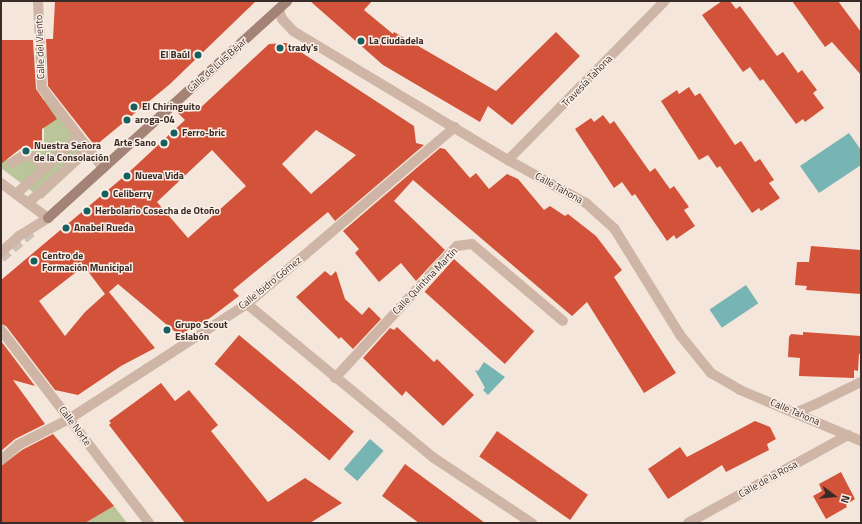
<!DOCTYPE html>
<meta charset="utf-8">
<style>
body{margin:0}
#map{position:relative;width:862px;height:524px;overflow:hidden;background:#f5e6db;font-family:"Titillium Web",sans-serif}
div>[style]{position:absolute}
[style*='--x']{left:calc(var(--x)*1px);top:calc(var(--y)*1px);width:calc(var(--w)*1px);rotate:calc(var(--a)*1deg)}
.green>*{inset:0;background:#bac599}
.water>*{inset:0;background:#76b5b3;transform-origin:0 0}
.building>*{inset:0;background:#d3533a;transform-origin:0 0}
.secondary-tunnel>*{height:10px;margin-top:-5px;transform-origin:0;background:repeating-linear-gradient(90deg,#cfc1b7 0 10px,transparent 0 15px)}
.lane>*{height:10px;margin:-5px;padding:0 5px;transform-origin:5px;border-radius:5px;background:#ceb5a5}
.street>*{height:10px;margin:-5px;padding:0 5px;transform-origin:5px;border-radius:5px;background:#ceb5a5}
.secondary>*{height:10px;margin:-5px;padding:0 5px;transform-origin:5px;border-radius:5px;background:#a28376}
.dots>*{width:11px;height:11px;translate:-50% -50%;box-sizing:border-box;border:2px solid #fcf1e8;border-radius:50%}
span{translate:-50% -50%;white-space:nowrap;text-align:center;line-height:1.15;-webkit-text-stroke:3px #fcf1e8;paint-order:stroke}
.poi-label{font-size:10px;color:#392b27;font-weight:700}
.left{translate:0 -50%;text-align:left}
.right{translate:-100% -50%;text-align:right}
.street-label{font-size:10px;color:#392b27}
.frame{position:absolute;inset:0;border:2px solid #392b27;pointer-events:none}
.north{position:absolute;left:814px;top:476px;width:40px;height:40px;-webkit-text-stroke:3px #fcf1e8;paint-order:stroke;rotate:106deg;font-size:11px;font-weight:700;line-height:16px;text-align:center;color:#392b27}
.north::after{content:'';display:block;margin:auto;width:14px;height:18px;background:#392b27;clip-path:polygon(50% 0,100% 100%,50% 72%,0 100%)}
</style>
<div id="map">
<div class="green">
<i style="clip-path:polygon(44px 97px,89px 155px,42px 199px,1px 168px,1px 160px,13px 159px,22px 151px,44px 151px)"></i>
<i style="clip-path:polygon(114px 506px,127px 523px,85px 523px)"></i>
</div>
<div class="water">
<i style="clip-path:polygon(849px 133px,861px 150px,861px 165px,819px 193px,800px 166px)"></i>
<i style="left:746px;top:285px;width:22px;height:44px;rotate:56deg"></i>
<i style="clip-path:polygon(484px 362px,505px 377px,488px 395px,483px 390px,485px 388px,475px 370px,478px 371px)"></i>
<i style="left:370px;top:439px;width:18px;height:40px;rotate:41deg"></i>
</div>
<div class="building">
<i style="clip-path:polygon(55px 1px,256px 1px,170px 84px,95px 146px,48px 86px,46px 39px,53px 39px)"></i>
<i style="clip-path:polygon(310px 1px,372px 1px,364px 10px,393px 34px,394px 32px,496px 91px,556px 32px,580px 56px,512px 125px,488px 106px,480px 122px,383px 65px)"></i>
<i style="clip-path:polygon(722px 1px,730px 1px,736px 9px,740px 6px,777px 56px,783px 52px,798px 73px,802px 70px,817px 90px,813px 93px,824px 108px,805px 122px,803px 119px,796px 124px,763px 79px,760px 81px,750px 67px,743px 72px,702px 15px)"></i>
<i style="clip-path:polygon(792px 1px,838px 1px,861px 32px,861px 75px,832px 42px,825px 47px)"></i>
<i style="clip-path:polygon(1px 40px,33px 40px,36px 89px,57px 119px,42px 129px,42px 149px,20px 149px,1px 164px)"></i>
<i style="clip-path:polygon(evenodd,287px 43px,414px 126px,416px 143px,424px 145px,335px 221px,328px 212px,233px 290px,239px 296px,210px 318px,179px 335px,118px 284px,109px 292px,155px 348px,121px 366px,78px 395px,55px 390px,6px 326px,1px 324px,1px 280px,127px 174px,185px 120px,176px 111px,179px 108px,197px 111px,269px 44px,287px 43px,316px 130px,356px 155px,311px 194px,282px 164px,316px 130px,287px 43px,212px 150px,246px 186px,188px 238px,157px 202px,212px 150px,287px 43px,84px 266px,105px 294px,85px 312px,65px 336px,39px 301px,84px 266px)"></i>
<i style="clip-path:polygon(689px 87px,695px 96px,700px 93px,735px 145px,741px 141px,755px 162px,760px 159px,774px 180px,769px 183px,780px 198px,761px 211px,759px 208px,752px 213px,720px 166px,717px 168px,708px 155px,699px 160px,661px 101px,677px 90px,679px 94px)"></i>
<i style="clip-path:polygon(603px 115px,610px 124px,614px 121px,650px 172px,655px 168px,670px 189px,674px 186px,689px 207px,684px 210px,695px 226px,676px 239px,674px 235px,667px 241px,635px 194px,632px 196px,622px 182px,614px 188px,575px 129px,591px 118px,594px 122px)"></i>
<i style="clip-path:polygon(440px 148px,445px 149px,470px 178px,476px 173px,489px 189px,507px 174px,518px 179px,544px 210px,550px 206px,565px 216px,568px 214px,596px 236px,622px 270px,614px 277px,676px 373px,644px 393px,587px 302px,572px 316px,413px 180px,394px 201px,445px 250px,416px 281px,401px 263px,379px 282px,355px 253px,359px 249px,343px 231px)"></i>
<i style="clip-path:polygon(811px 246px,861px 250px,861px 294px,806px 290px,807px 286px,795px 285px,797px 262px,809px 262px)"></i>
<i style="left:454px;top:259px;width:108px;height:44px;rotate:42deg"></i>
<i style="clip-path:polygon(325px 271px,331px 276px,336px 271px,345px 299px,362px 315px,369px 307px,381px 319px,353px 349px,341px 337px,339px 339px,296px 297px)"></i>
<i style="clip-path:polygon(397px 327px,434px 362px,437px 359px,474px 395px,443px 426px,406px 391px,402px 396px,363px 358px,390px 328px,394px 330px)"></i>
<i style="clip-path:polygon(803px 332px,861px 336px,861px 355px,859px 354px,858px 371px,854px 370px,854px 378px,799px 376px,800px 358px,788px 357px,789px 337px,791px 334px,803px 335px)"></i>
<i style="left:239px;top:335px;width:150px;height:38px;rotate:40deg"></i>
<i style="clip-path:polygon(1px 341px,35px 386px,13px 380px,45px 424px,15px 439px,1px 451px)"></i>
<i style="clip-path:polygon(161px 383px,175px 401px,189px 390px,218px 425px,211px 431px,268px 502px,305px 478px,342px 503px,310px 523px,185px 523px,109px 425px,111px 423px,109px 421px)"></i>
<i style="clip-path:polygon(755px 421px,770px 427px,776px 439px,767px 444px,769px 450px,726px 472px,722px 465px,668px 499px,648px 469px,680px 447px,687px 457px)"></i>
<i style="left:497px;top:431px;width:111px;height:31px;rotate:35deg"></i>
<i style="clip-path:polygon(53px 434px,114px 506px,85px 523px,1px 523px,1px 466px,22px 450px)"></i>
<i style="clip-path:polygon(405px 464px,485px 523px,419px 523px,382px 496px)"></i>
<i style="clip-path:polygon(841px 472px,855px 499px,846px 505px,847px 507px,826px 519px,813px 496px,822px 491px,819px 484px)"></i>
</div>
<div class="secondary-tunnel">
<i style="--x:1;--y:258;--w:42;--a:-40.2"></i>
</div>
<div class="lane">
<i style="--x:38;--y:1;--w:87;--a:87.4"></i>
<i style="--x:42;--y:88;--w:101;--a:52.7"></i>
<i style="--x:797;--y:412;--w:21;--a:-23"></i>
</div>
<div class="street">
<i style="--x:279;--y:10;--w:9;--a:72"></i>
<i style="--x:282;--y:19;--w:16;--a:47"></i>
<i style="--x:293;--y:31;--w:251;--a:31"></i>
<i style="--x:508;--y:160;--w:89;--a:28.9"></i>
<i style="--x:586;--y:203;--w:38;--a:42"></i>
<i style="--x:614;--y:228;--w:126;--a:58.3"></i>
<i style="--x:680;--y:335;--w:49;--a:50.8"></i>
<i style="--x:711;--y:373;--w:34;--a:30"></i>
<i style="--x:740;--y:390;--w:131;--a:22.9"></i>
<i style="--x:508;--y:160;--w:223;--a:-45.4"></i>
<i style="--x:12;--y:163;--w:14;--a:-34"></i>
<i style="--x:24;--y:155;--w:9;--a:13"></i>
<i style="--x:33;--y:157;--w:17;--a:40"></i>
<i style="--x:1;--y:183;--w:59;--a:36.7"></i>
<i style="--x:48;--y:218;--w:34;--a:148"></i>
<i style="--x:19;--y:236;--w:24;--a:138"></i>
<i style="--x:16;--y:194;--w:85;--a:-42.1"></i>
<i style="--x:28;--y:203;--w:81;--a:-41.5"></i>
<i style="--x:247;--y:304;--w:242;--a:39.5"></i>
<i style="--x:434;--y:458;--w:118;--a:33.6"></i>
<i style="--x:1;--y:330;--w:243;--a:52.5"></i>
<i style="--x:335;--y:378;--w:180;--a:-47.3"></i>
<i style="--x:457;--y:246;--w:15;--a:-8"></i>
<i style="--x:472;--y:244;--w:119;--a:40.2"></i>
<i style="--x:816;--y:404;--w:50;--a:-26.1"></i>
<i style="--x:1;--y:460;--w:23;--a:-41"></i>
<i style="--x:18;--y:445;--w:57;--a:-27"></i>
<i style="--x:69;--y:419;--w:212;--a:-32.9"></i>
<i style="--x:247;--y:304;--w:273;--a:-40.4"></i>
<i style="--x:688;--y:523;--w:183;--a:-28.8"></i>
</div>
<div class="secondary">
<i style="--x:48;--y:218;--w:323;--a:-42.2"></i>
</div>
<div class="dots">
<i style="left:361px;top:41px;background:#185f5f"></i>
<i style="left:280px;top:48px;background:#185f5f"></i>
<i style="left:198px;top:55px;background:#185f5f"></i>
<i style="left:134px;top:107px;background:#185f5f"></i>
<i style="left:127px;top:120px;background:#185f5f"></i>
<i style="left:174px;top:133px;background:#185f5f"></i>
<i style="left:164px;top:143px;background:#185f5f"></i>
<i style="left:26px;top:151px;background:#185f5f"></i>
<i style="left:127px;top:176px;background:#185f5f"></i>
<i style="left:105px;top:194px;background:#185f5f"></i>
<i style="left:87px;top:211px;background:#185f5f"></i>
<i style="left:66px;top:228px;background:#185f5f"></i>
<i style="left:34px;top:261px;background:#185f5f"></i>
<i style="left:167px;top:330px;background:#185f5f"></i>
</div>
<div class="poi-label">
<span class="left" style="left:369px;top:41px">La Ciudadela</span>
<span class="left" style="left:288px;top:48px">trady's</span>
<span class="right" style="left:190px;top:55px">El Baúl</span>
<span class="left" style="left:142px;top:107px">El Chiringuito</span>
<span class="left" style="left:135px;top:120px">aroga-04</span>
<span class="left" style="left:182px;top:133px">Ferro-bric</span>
<span class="right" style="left:156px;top:143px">Arte Sano</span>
<span class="left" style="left:34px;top:151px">Nuestra Señora<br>de la Consolación</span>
<span class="left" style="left:135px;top:176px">Nueva Vida</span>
<span class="left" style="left:113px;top:194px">Celiberry</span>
<span class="left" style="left:95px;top:211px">Herbolario Cosecha de Otoño</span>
<span class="left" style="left:74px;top:228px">Anabel Rueda</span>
<span class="left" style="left:42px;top:261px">Centro de<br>Formación Municipal</span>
<span class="left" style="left:175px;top:330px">Grupo Scout<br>Eslabón</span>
</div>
<div class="street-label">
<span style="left:40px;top:47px;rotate:-92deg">Calle del Viento</span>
<span style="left:217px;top:65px;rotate:-42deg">Calle de Luis Béjar</span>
<span style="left:587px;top:81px;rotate:-46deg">Travesía Tahona</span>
<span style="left:559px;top:188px;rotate:29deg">Calle Tahona</span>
<span style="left:425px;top:281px;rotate:-46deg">Calle Quintina Martín</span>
<span style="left:270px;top:283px;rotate:-39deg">Calle Isidro Gómez</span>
<span style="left:795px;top:412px;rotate:23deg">Calle Tahona</span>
<span style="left:75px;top:426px;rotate:53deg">Calle Norte</span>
<span style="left:768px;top:479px;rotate:-29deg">Calle de la Rosa</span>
</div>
<div class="frame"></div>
<div class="north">N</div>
</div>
